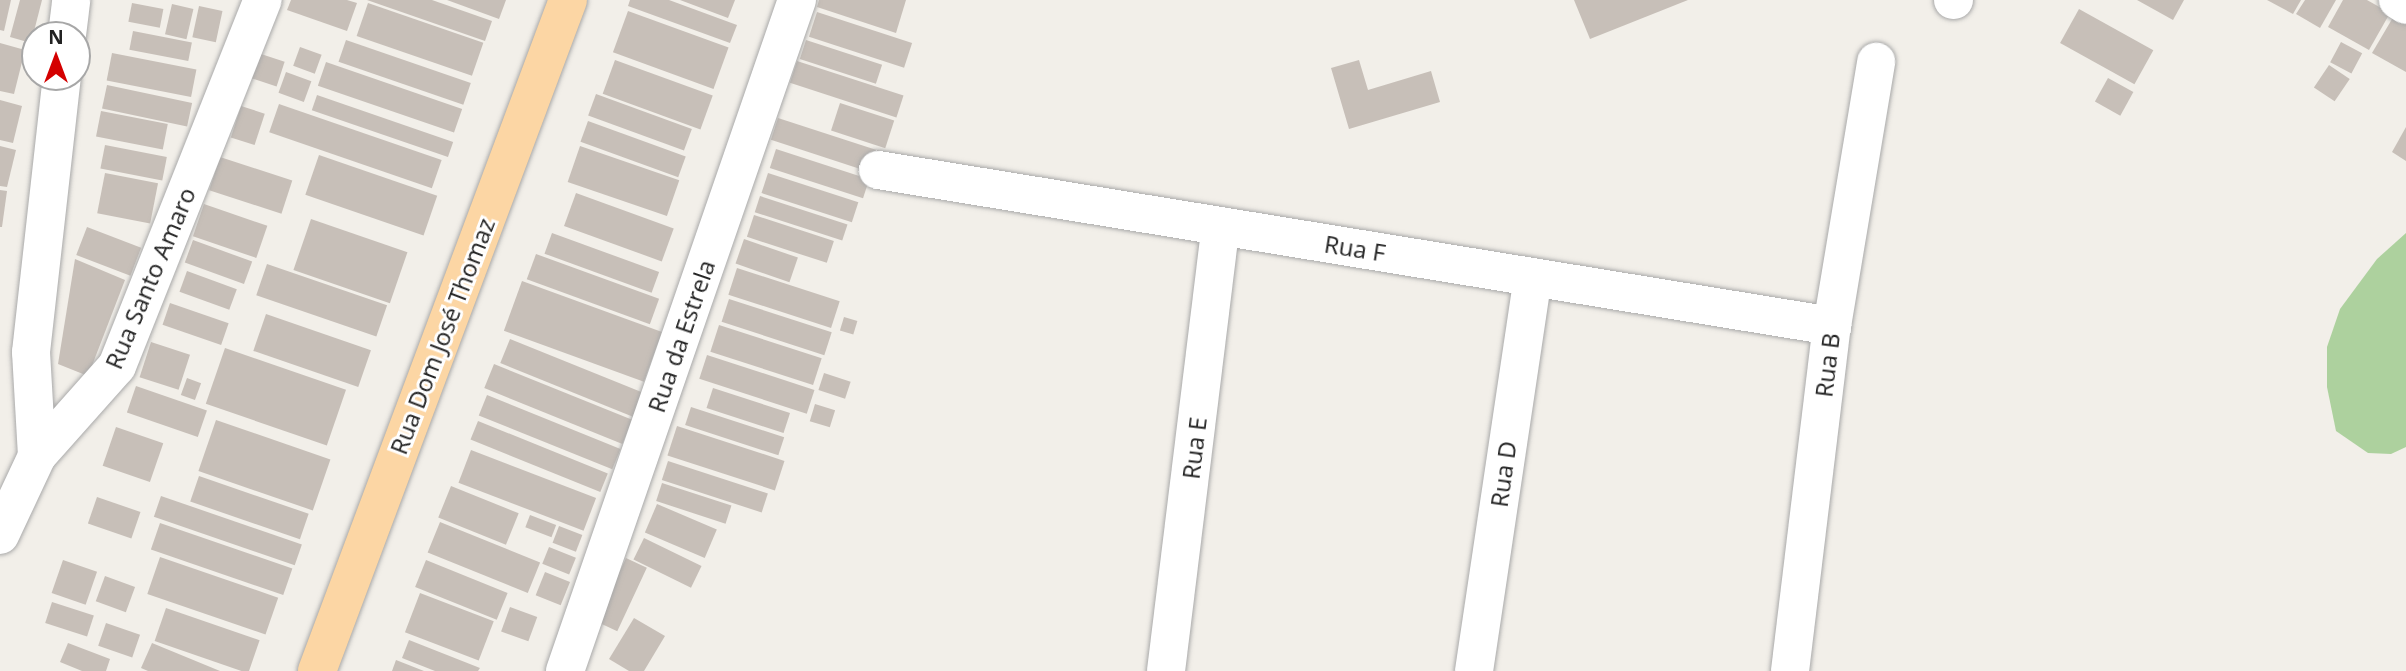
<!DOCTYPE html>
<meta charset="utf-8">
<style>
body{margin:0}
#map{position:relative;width:2406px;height:671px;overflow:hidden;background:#f2efe9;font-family:"Open Sans",sans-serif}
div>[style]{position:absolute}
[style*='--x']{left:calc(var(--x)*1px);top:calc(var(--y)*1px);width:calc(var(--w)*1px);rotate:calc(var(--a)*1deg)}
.forest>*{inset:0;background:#add19e}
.building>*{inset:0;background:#c7bfb8;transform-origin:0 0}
.roads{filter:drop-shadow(0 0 2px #a9a9a9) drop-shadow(0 0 2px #a9a9a9)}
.street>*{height:38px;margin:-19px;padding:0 19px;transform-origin:19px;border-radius:19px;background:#fff}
.primary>*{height:38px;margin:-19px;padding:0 19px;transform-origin:19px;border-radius:19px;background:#fcd6a4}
span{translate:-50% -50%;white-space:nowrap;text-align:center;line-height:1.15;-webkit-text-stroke:6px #fff;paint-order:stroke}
.street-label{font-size:24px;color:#222}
.north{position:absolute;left:21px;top:21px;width:70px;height:70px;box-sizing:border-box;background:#fff;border:2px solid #a7a7a7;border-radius:50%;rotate:0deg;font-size:19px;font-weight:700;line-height:28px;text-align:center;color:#222}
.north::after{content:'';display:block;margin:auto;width:24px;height:32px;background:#d40000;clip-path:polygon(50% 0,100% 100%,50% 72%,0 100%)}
</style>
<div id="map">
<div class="forest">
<i style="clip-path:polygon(2406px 233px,2406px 447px,2391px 454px,2368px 453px,2336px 431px,2327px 387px,2327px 347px,2340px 309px,2377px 259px)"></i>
</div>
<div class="building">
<i style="clip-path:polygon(0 0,11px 0,4px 31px,0 30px)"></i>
<i style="clip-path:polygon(20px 0,42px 0,31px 43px,10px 37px)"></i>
<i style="clip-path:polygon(291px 0,347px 0,357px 3px,347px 31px,287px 10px)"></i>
<i style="clip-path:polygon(367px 0,432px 0,492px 21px,485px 41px)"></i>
<i style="clip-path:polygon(447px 0,506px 0,499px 19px)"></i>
<i style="clip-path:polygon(630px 0,669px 0,737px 25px,730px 43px,628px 6px)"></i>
<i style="clip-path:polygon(680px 0,735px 0,728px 18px)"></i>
<i style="clip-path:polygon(819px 0,906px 0,896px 33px,817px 7px)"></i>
<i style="clip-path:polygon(1574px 0,1688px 0,1590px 39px)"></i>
<i style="clip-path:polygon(2137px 0,2184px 0,2173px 20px)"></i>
<i style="clip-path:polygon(2267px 0,2301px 0,2293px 14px)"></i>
<i style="clip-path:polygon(2305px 0,2336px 0,2320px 28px,2296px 14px)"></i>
<i style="clip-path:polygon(2343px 0,2367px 0,2390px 13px,2369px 50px,2328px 27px)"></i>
<i style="left:132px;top:3px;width:32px;height:19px;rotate:11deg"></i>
<i style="left:368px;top:3px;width:122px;height:35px;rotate:19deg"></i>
<i style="left:172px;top:4px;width:22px;height:31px;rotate:13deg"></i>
<i style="left:199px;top:6px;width:24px;height:32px;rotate:12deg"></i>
<i style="left:2079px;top:9px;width:85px;height:39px;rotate:29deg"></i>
<i style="left:628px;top:11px;width:107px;height:44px;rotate:20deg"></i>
<i style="left:817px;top:12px;width:100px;height:26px;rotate:18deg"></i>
<i style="clip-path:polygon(2395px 14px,2406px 20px,2406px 72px,2372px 53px)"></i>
<i style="left:133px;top:31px;width:60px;height:19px;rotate:11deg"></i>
<i style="left:346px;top:40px;width:132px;height:23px;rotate:19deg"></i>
<i style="left:806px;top:40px;width:80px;height:20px;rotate:18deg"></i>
<i style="left:2341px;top:42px;width:24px;height:23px;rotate:28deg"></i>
<i style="clip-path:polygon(0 43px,25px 50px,14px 94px,0 91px)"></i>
<i style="left:300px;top:47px;width:23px;height:20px;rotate:20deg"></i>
<i style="left:112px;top:53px;width:86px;height:28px;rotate:11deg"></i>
<i style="left:258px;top:53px;width:28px;height:26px;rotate:18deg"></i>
<i style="left:615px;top:60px;width:104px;height:36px;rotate:20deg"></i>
<i style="clip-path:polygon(1359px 60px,1368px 90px,1431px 71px,1440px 102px,1349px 129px,1331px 68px)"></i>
<i style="left:797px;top:61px;width:112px;height:23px;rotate:18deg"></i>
<i style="left:326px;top:62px;width:144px;height:25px;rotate:19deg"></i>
<i style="left:2329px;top:65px;width:25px;height:27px;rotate:34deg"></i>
<i style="left:286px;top:72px;width:27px;height:22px;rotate:20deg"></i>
<i style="left:2108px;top:78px;width:29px;height:27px;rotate:29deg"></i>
<i style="left:107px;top:85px;width:87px;height:24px;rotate:12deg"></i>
<i style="left:596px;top:94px;width:102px;height:23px;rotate:20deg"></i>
<i style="left:317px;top:95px;width:144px;height:16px;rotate:19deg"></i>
<i style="clip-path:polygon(0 100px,22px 106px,13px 143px,0 140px)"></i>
<i style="left:840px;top:103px;width:57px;height:29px;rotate:18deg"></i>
<i style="left:279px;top:104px;width:172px;height:30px;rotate:19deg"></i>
<i style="left:241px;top:106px;width:25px;height:33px;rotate:18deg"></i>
<i style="left:101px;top:111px;width:68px;height:26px;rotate:11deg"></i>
<i style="left:778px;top:118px;width:106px;height:23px;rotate:18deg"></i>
<i style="left:588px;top:121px;width:104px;height:22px;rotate:20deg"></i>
<i style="clip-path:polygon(2406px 127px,2406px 161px,2392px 152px)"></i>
<i style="left:105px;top:145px;width:63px;height:24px;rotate:11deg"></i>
<i style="clip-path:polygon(0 146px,16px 150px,7px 187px,0 186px)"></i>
<i style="left:580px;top:146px;width:105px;height:38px;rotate:19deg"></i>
<i style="left:776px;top:149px;width:98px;height:20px;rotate:18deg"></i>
<i style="left:319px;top:155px;width:125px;height:42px;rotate:19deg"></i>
<i style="left:220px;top:157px;width:76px;height:35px;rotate:18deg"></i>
<i style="left:105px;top:173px;width:54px;height:41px;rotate:11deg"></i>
<i style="left:768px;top:173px;width:95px;height:21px;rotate:18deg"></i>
<i style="clip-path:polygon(0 190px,7px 191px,2px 227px,0 227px)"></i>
<i style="left:576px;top:193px;width:104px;height:35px;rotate:20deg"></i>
<i style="left:760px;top:196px;width:92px;height:17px;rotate:18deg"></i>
<i style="left:204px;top:204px;width:67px;height:34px;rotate:19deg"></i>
<i style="left:754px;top:215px;width:84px;height:23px;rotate:18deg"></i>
<i style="left:311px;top:219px;width:102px;height:54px;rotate:19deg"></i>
<i style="left:87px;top:227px;width:58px;height:30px;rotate:21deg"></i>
<i style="left:552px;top:233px;width:114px;height:22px;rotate:20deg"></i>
<i style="left:744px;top:239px;width:57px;height:26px;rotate:19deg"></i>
<i style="left:193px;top:240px;width:63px;height:24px;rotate:20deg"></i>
<i style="left:536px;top:254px;width:131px;height:27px;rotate:20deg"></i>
<i style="clip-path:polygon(75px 259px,125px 280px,88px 376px,58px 364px)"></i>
<i style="left:267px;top:264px;width:127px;height:33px;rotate:19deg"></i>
<i style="left:737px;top:268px;width:108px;height:28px;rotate:18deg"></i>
<i style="left:187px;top:271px;width:53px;height:22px;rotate:20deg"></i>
<i style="left:522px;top:281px;width:149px;height:53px;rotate:20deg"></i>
<i style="left:729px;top:299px;width:108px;height:24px;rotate:18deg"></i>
<i style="left:170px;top:303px;width:62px;height:23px;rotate:19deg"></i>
<i style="left:266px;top:314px;width:111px;height:39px;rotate:19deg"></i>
<i style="left:844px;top:317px;width:14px;height:14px;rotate:17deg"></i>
<i style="left:719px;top:325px;width:108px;height:28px;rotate:18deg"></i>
<i style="left:510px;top:339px;width:143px;height:26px;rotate:22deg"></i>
<i style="left:151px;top:342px;width:41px;height:37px;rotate:18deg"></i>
<i style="left:225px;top:348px;width:128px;height:59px;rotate:19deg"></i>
<i style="left:707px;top:355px;width:113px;height:25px;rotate:18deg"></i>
<i style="left:494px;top:364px;width:149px;height:26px;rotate:22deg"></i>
<i style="left:824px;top:373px;width:28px;height:18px;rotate:18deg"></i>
<i style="left:187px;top:378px;width:15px;height:18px;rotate:20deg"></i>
<i style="left:136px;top:386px;width:75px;height:28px;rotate:19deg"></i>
<i style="left:713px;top:388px;width:81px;height:21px;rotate:18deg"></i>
<i style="left:487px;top:395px;width:144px;height:22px;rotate:22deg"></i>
<i style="left:815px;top:404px;width:21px;height:18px;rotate:17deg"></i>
<i style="left:691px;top:407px;width:98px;height:19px;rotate:18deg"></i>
<i style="left:216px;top:420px;width:121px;height:54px;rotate:19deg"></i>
<i style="left:478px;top:421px;width:140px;height:20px;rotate:22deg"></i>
<i style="left:677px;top:426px;width:113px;height:31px;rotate:18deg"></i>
<i style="left:116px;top:427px;width:50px;height:41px;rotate:19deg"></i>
<i style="left:471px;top:450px;width:134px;height:35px;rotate:21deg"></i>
<i style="left:668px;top:461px;width:105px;height:20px;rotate:18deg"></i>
<i style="left:199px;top:476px;width:116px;height:27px;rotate:19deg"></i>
<i style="left:662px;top:483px;width:73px;height:19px;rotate:18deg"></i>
<i style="left:451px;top:486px;width:73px;height:34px;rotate:22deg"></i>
<i style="left:161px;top:496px;width:149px;height:22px;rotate:19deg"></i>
<i style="left:97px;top:497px;width:46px;height:28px;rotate:19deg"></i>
<i style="left:657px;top:504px;width:65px;height:31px;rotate:23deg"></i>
<i style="left:530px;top:515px;width:28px;height:13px;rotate:21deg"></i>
<i style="left:440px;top:522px;width:108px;height:33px;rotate:22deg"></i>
<i style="left:160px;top:523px;width:140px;height:28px;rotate:19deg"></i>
<i style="left:559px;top:526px;width:25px;height:18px;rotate:21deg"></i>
<i style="left:644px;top:538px;width:64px;height:24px;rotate:26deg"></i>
<i style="left:549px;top:547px;width:29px;height:18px;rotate:22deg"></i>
<i style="left:160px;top:557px;width:125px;height:39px;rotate:19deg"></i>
<i style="left:626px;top:558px;width:23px;height:70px;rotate:25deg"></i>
<i style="left:63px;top:560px;width:36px;height:35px;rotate:19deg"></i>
<i style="left:426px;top:560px;width:88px;height:29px;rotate:22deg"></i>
<i style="left:545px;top:572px;width:27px;height:25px;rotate:22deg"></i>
<i style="left:105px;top:576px;width:32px;height:27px;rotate:20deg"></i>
<i style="left:420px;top:593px;width:79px;height:42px;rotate:21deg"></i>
<i style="left:52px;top:602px;width:44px;height:22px;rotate:18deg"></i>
<i style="left:510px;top:607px;width:29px;height:26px;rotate:20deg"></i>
<i style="left:166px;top:608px;width:99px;height:35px;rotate:19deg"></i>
<i style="clip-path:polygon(634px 618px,665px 636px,644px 671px,629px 671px,609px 659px)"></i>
<i style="left:106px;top:623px;width:36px;height:24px;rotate:19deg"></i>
<i style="clip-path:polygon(409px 640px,480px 668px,478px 671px,435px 671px,402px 658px)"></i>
<i style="clip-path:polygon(68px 643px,110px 659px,106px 671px,82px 671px,60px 662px)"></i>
<i style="clip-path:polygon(152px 643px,220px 671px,148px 671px,141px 668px)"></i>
<i style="clip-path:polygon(396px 660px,424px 671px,392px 671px)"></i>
</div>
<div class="roads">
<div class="street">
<i style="--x:1953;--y:0;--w:1;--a:0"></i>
<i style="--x:2398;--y:0;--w:9;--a:32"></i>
<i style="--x:67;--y:35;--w:35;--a:-83"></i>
<i style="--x:878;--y:170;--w:967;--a:9.29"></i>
<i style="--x:37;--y:456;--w:104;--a:-93.3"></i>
<i style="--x:31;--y:352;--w:277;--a:-83.6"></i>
<i style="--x:0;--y:535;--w:87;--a:-64.9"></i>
<i style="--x:37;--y:456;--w:120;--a:-48.4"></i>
<i style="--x:117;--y:366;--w:394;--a:-68.3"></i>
<i style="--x:565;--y:671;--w:710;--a:-70.93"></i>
<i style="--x:1166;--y:671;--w:448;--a:-83"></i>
<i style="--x:1474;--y:671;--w:398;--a:-81.5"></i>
<i style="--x:1790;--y:671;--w:348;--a:-83.1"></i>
<i style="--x:1832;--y:326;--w:268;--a:-80.5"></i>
</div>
<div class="primary">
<i style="--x:317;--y:671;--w:716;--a:-69.49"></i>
</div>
</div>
<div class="street-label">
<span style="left:1355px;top:248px;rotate:9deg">Rua F</span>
<span style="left:150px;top:278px;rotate:-67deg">Rua Santo Amaro</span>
<span style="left:442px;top:336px;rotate:-69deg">Rua Dom José Thomaz</span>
<span style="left:681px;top:336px;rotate:-71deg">Rua da Estrela</span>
<span style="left:1827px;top:365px;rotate:-83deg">Rua B</span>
<span style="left:1194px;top:448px;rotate:-83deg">Rua E</span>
<span style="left:1503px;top:474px;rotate:-82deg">Rua D</span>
</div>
<div class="north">N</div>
</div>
